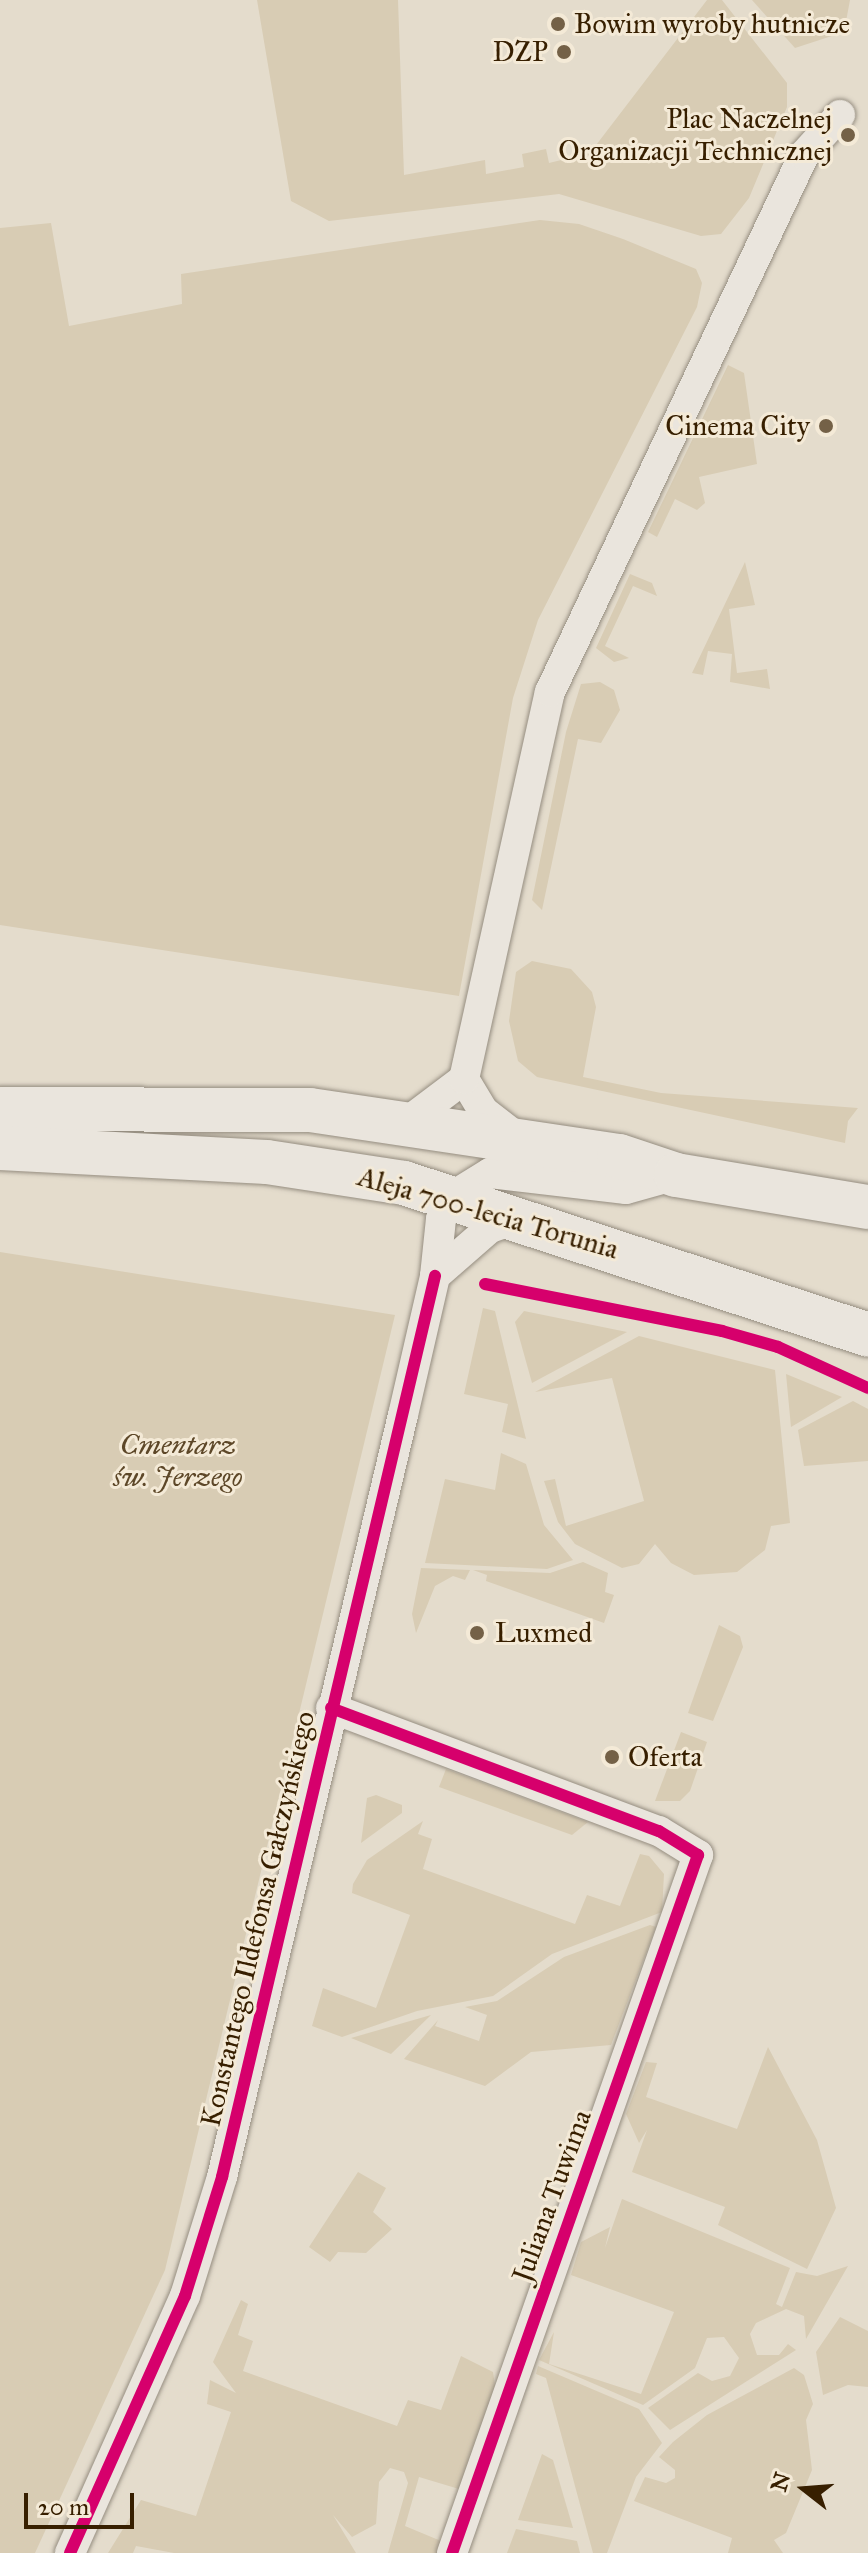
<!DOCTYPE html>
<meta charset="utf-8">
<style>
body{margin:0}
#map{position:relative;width:868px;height:2553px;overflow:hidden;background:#e4dccc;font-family:"IM FELL Great Primer",serif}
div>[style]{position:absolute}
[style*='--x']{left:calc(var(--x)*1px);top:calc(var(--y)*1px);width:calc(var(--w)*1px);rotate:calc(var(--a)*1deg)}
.green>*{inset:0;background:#d8ccb4}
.roads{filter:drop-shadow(0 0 2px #958d80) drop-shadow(0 0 2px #958d80)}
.minor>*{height:30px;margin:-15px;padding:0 15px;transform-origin:15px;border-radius:15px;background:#eae5dd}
.secondary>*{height:44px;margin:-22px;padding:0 22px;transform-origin:22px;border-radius:22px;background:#eae5dd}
.cycleway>*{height:12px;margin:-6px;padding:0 6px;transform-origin:6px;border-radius:6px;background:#d6006c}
.dots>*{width:22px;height:22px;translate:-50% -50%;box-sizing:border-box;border:4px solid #f4ead7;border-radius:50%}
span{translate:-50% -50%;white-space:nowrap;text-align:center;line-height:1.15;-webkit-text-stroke:6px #f4ead7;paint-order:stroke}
.poi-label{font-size:28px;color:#371f00}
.left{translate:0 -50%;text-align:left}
.right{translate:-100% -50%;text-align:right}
.street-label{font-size:28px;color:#371f00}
.park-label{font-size:28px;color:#5d4728;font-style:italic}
.north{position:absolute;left:764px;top:2449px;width:80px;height:80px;-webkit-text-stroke:6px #f4ead7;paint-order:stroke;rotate:287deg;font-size:22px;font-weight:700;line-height:32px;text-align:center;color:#371f00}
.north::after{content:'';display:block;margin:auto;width:28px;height:36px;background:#371f00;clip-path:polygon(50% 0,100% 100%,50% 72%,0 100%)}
.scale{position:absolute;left:24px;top:2493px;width:110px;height:36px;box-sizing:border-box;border:4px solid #371f00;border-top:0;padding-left:10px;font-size:24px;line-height:28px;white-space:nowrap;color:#371f00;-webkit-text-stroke:6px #f4ead7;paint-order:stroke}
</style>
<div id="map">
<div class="green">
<i style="clip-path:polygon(257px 0,398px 0,404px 175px,485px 160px,486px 174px,524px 167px,522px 154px,546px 149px,549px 163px,590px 153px,707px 0,722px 0,787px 83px,787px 107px,749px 198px,721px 234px,701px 236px,559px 194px,329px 221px,291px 201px)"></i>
<i style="clip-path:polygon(752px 0,850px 0,844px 32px,795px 48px)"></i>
<i style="clip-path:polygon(540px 220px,579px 224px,623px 239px,696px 269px,702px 283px,697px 307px,538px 620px,513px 698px,459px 996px,0 925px,0 228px,51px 223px,69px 326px,182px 304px,181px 274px)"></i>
<i style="clip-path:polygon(728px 365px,744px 373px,757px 464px,699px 477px,705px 503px,697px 510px,675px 499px,657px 537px,648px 532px)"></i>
<i style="clip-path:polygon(745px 562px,755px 605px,729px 609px,737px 673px,767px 669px,770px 689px,730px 682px,732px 654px,708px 651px,703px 675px,692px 673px)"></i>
<i style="clip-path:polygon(630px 574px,652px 583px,657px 596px,633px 586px,605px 646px,629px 658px,614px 662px,596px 648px)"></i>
<i style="clip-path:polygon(600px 682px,614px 690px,620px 710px,601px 743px,578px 739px,542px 910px,532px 900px,566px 732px,581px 684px)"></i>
<i style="clip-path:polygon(532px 961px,571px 969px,592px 992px,596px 1007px,583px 1077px,661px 1093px,858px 1108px,848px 1121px,845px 1143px,537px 1077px,518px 1061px,509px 1021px,516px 972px)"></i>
<i style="clip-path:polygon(0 1252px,395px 1315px,165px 2270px,35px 2553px,0 2553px)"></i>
<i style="clip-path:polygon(483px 1308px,495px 1311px,526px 1439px,502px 1432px,508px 1404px,464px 1394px)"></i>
<i style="clip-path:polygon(524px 1311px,627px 1332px,532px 1383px,515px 1322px)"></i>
<i style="clip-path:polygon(639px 1336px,775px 1370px,790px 1523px,771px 1526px,765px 1550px,737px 1572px,694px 1575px,671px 1563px,655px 1544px,639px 1564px,622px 1568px,575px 1544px,558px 1522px,544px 1481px,555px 1479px,566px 1526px,644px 1501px,612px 1378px,535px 1392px)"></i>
<i style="clip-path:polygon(786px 1374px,842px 1397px,791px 1427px)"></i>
<i style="clip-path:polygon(853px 1401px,868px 1409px,868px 1461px,804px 1466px,798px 1430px)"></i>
<i style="clip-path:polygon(501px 1453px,526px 1464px,544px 1525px,573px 1560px,547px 1569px,425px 1563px,445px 1479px,495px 1490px)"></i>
<i style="clip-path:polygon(583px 1562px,608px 1573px,605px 1592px,614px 1595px,604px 1623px,486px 1581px,487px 1575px,473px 1570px,550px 1573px)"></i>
<i style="clip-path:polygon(421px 1568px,470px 1570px,465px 1580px,453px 1576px,435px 1586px,416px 1633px,412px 1614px)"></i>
<i style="clip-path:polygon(719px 1625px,740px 1636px,743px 1647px,713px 1721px,688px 1713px)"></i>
<i style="clip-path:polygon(681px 1732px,707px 1742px,690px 1791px,680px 1801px,655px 1801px)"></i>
<i style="clip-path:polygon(446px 1769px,588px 1822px,572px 1835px,439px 1787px)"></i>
<i style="clip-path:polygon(376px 1795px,402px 1805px,402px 1813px,361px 1843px,367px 1798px)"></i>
<i style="clip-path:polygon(423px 1821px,418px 1834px,432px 1839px,423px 1869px,575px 1924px,587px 1895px,620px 1906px,640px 1854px,649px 1856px,664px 1874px,662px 1912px,552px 1954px,493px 1996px,417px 2011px,342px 2037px,312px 2026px,323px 1988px,376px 2008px,410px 1915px,352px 1893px,353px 1884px,367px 1860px)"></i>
<i style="clip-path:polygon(650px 1925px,656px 1927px,611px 2045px,531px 2052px,485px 2086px,404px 2059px,438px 2020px,435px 2026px,479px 2041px,487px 2015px,465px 2007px,497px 2001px,564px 1957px)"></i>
<i style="clip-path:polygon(431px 2015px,391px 2054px,351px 2038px)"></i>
<i style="clip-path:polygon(768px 2047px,817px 2140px,836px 2208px,807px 2269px,718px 2225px,725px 2207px,632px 2172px,647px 2130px,639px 2143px,626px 2114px,646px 2062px,657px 2063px,646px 2097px,737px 2129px)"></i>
<i style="clip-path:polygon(358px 2172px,386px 2188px,373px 2212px,392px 2229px,366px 2253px,338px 2252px,330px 2262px,309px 2247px)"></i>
<i style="clip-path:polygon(622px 2199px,790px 2268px,776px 2304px,782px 2307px,796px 2272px,817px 2276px,848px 2266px,806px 2339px,804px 2316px,786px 2309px,756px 2323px,750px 2334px,757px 2355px,779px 2355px,788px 2344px,796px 2350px,670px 2430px,648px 2408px,698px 2373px,712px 2381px,730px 2376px,739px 2358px,724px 2337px,707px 2338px,695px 2368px,643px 2405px,539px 2360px,554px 2332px,549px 2364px,641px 2394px,674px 2312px,571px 2275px,581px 2242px,610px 2227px,605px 2248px)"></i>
<i style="clip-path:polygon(241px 2300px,248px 2304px,238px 2335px,253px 2341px,243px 2371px,397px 2426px,408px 2400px,441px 2410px,461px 2356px,493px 2372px,495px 2386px,459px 2489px,419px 2477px,405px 2526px,441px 2541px,437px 2553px,388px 2553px,408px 2483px,404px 2472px,390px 2468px,379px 2482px,376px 2524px,352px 2537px,333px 2515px,356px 2553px,174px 2553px,136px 2546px,133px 2553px,108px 2553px,141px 2500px,196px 2516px,231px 2412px,207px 2404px,210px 2380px,236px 2393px,213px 2362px)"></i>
<i style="clip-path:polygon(840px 2317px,868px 2331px,868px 2387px,848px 2385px,823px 2395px,816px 2352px)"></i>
<i style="clip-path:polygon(538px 2366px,639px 2409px,662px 2443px,636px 2477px,607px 2553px,593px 2553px,546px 2378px,536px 2374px)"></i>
<i style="clip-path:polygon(794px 2368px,804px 2375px,813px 2404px,806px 2420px,812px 2470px,786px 2533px,774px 2540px,783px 2553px,728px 2553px,732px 2538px,634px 2501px,645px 2477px,666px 2483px,675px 2478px,675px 2470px,659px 2457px,673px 2442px,707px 2415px)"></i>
<i style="clip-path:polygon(542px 2454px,553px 2460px,573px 2528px,518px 2520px)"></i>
<i style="clip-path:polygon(516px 2529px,577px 2541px,580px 2553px,507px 2553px)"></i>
</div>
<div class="roads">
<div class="minor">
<i style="--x:464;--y:1079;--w:37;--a:59"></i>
<i style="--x:483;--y:1111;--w:44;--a:37.6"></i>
<i style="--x:407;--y:1122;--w:71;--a:-37"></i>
<i style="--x:464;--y:1079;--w:396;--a:-77.5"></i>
<i style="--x:550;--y:692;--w:594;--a:-64.69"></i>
<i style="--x:804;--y:155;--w:54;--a:-48"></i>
<i style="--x:435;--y:1276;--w:73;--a:-41.1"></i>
<i style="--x:490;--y:1228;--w:28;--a:-19"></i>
<i style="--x:331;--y:1708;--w:350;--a:20.6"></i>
<i style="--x:659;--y:1831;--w:46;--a:31.6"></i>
<i style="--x:698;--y:1855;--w:740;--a:109.41"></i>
<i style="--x:70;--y:2553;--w:282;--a:-65.9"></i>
<i style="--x:185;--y:2296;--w:125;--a:-72.7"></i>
<i style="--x:222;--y:2177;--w:783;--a:-76.64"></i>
<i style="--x:403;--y:1415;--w:143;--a:-77"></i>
<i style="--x:435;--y:1276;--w:57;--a:-84"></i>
<i style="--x:441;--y:1219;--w:24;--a:-66"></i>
<i style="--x:451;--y:1197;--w:46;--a:-31.6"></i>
<i style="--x:490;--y:1173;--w:137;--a:6.7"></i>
<i style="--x:626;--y:1189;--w:52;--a:-15.6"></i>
</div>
<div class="secondary">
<i style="--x:0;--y:1109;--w:310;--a:0.2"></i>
<i style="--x:310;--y:1110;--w:312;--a:8.5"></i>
<i style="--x:619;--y:1156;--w:60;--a:18.4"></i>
<i style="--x:676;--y:1175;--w:195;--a:9.5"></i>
<i style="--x:0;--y:1148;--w:267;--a:3"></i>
<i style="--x:267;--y:1162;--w:139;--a:8.7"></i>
<i style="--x:404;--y:1183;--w:488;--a:18.1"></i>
</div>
</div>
<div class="cycleway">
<i style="--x:485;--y:1284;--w:242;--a:11.2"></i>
<i style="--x:722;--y:1331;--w:58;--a:15.9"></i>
<i style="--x:778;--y:1347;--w:99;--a:24.5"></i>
<i style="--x:331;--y:1708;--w:350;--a:20.6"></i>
<i style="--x:659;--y:1831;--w:46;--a:31.6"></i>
<i style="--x:698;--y:1855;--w:740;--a:109.41"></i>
<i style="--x:70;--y:2553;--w:282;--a:-65.9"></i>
<i style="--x:185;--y:2296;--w:125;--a:-72.7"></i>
<i style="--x:222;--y:2177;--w:926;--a:-76.7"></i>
</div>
<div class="dots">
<i style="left:558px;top:24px;background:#746147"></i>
<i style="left:564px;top:52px;background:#746147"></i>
<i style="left:848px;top:135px;background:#746147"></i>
<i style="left:826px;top:426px;background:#746147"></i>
<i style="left:477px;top:1633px;background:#746147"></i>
<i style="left:612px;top:1757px;background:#746147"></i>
</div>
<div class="poi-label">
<span class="left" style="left:574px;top:24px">Bowim wyroby hutnicze</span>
<span class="right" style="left:548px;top:52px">DZP</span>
<span class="right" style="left:832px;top:135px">Plac Naczelnej<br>Organizacji Technicznej</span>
<span class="right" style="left:810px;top:426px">Cinema City</span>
<span class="left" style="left:495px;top:1633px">Luxmed</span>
<span class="left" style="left:628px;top:1757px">Oferta</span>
</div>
<div class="street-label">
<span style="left:488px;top:1213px;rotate:16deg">Aleja 700-lecia Torunia</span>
<span style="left:258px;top:1919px;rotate:-77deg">Konstantego Ildefonsa Gałczyńskiego</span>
<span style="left:552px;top:2196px;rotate:-70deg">Juliana Tuwima</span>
</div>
<div class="park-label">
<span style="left:178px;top:1461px">Cmentarz<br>św. Jerzego</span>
</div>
<div class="north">N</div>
<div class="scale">20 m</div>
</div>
